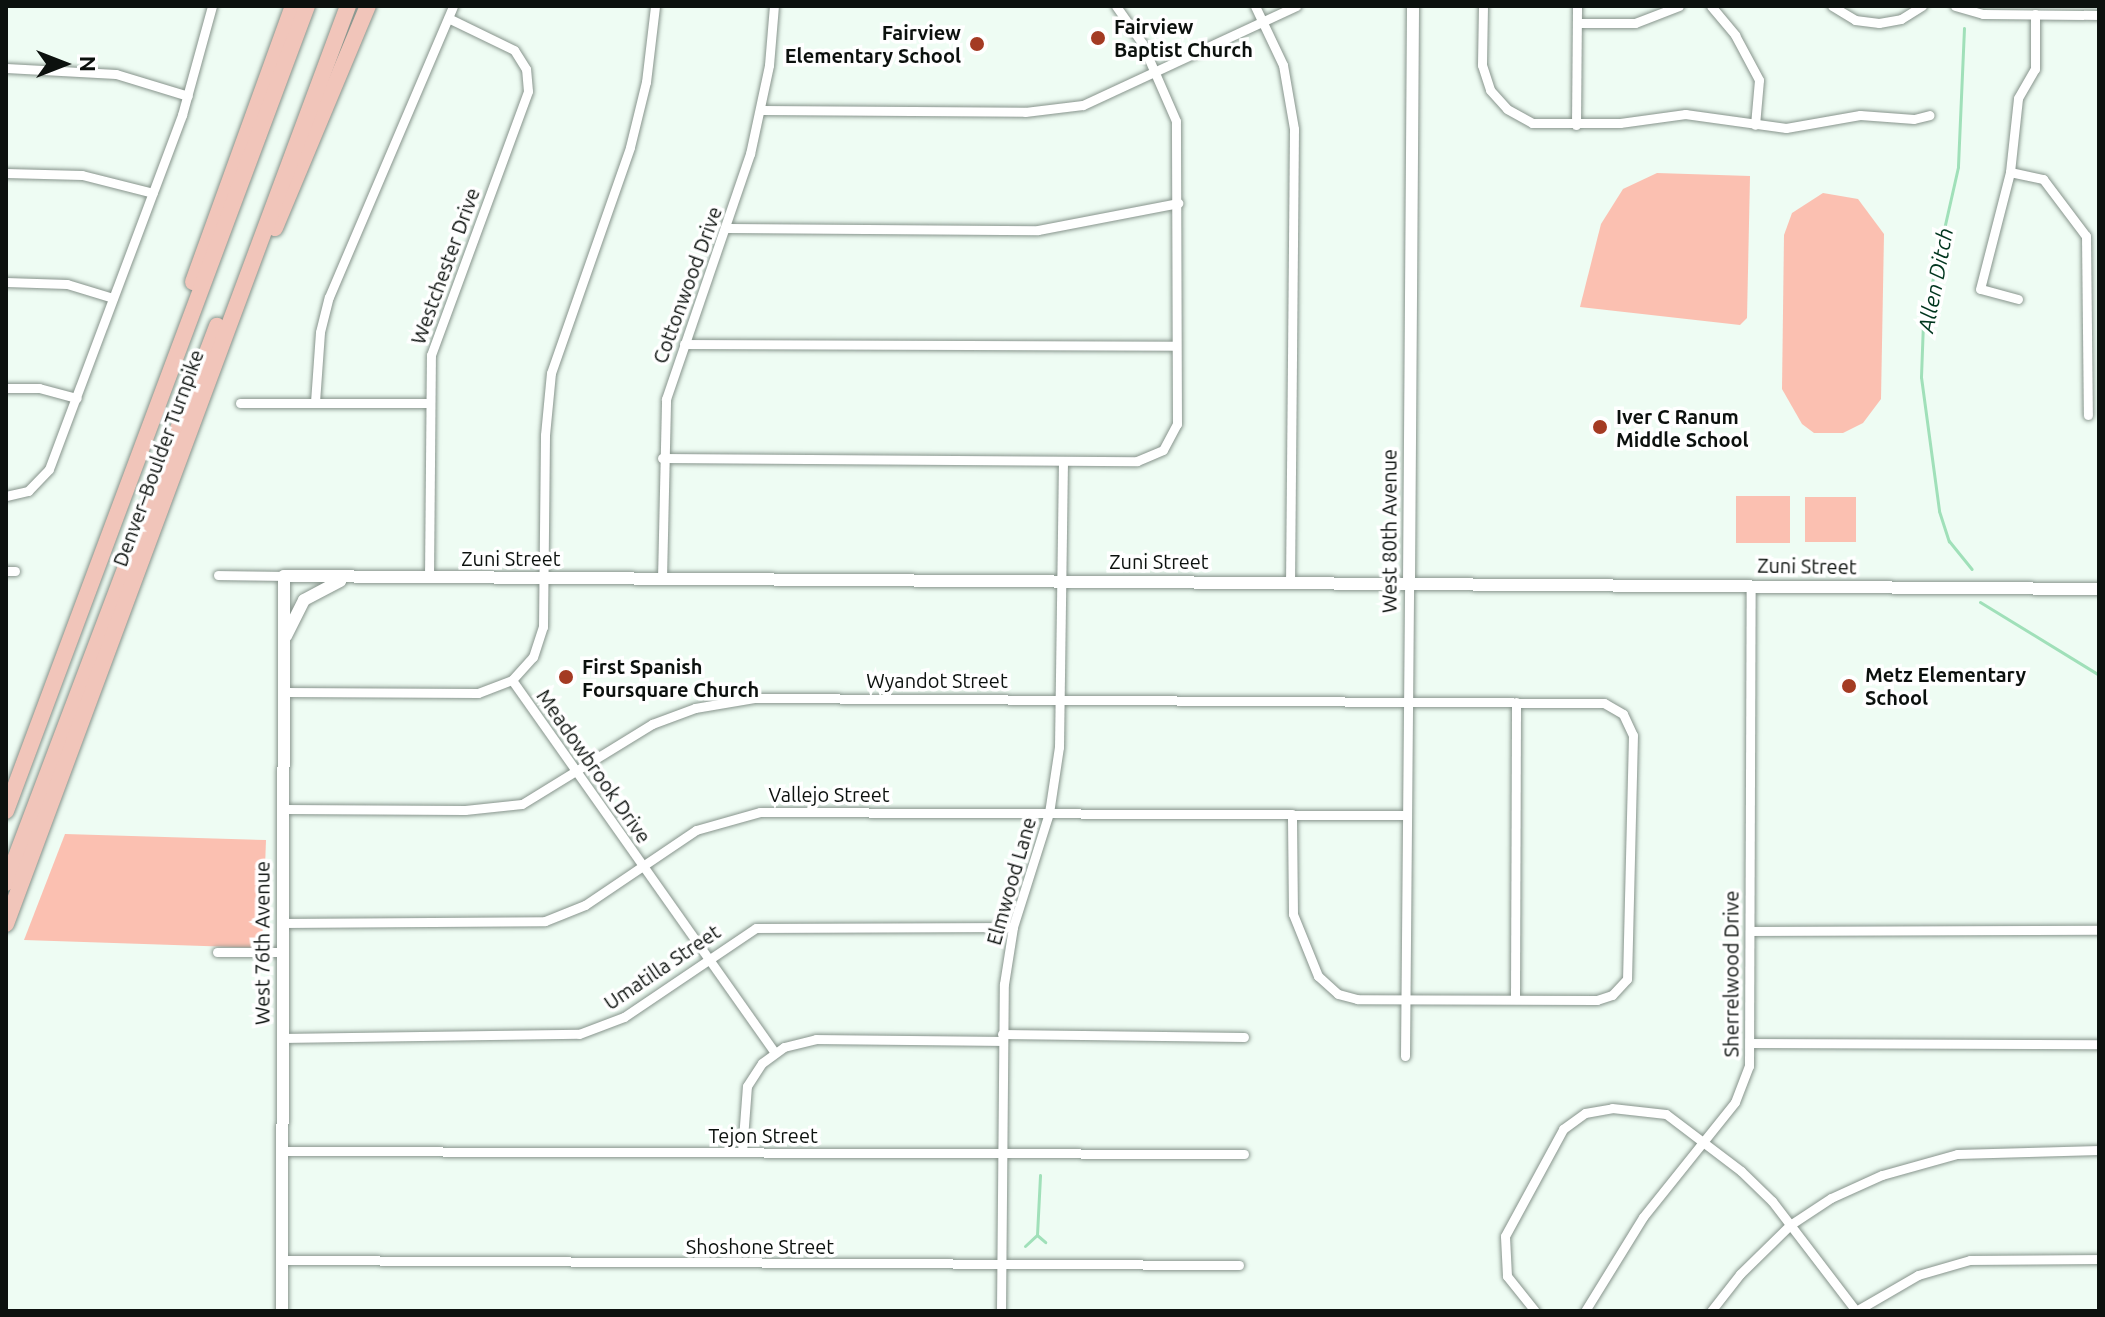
<!DOCTYPE html>
<meta charset="utf-8">
<style>
body{margin:0}
#map{position:relative;width:2105px;height:1317px;overflow:hidden;background:#eefcf3;font-family:Ubuntu,sans-serif}
div>[style]{position:absolute}
[style*='--x']{left:calc(var(--x)*1px);top:calc(var(--y)*1px);width:calc(var(--w)*1px);rotate:calc(var(--a)*1deg)}
.green>*{inset:0;background:#fbc0b1;transform-origin:0 0}
.stream>*{height:3px;margin:-1.5px;padding:0 1.5px;transform-origin:1.5px;border-radius:1.5px;background:#a0e0b9}
.roads{filter:drop-shadow(0 0 2px #87948c) drop-shadow(0 0 2px #87948c)}
.street>*{height:9px;margin:-4.5px;padding:0 4.5px;transform-origin:4.5px;border-radius:4.5px;background:#fff}
.secondary>*{height:12px;margin:-6px;padding:0 6px;transform-origin:6px;border-radius:6px;background:#fff}
.highway>*{height:16px;margin:-8px;padding:0 8px;transform-origin:8px;border-radius:8px;background:#f1c5ba}
.dots>*{width:22px;height:22px;translate:-50% -50%;box-sizing:border-box;border:4px solid #fff;border-radius:50%}
span{translate:-50% -50%;white-space:nowrap;text-align:center;line-height:1.15;-webkit-text-stroke:7px #fff;paint-order:stroke}
.poi-label{font-size:20px;color:#0c110e;font-weight:700}
.left{translate:0 -50%;text-align:left}
.right{translate:-100% -50%;text-align:right}
.street-label{font-size:20px;color:#0c110e}
.water-label{font-size:22px;color:#00361e;font-style:italic}
.frame{position:absolute;inset:0;border:8px solid #0c110e;pointer-events:none}
.north{position:absolute;left:24px;top:24px;width:80px;height:80px;-webkit-text-stroke:6px #fff;paint-order:stroke;rotate:90deg;font-size:22px;font-weight:700;line-height:32px;text-align:center;color:#0c110e}
.north::after{content:'';display:block;margin:auto;width:28px;height:36px;background:#0c110e;clip-path:polygon(50% 0,100% 100%,50% 72%,0 100%)}
</style>
<div id="map">
<div class="green">
<i style="clip-path:polygon(1657px 173px,1750px 176px,1747px 318px,1740px 325px,1580px 307px,1601px 224px,1623px 189px)"></i>
<i style="clip-path:polygon(1823px 193px,1858px 199px,1884px 234px,1881px 399px,1863px 423px,1843px 433px,1814px 433px,1802px 424px,1782px 389px,1784px 235px,1792px 213px)"></i>
<i style="left:1736px;top:496px;width:54px;height:47px"></i>
<i style="left:1805px;top:497px;width:51px;height:45px"></i>
<i style="clip-path:polygon(65px 834px,266px 840px,262px 948px,24px 940px)"></i>
</div>
<div class="stream">
<i style="--x:1964;--y:28;--w:139;--a:92.5"></i>
<i style="--x:1958;--y:167;--w:159;--a:102.7"></i>
<i style="--x:1923;--y:322;--w:55;--a:92.1"></i>
<i style="--x:1921;--y:377;--w:135;--a:82.3"></i>
<i style="--x:1939;--y:511;--w:32;--a:72"></i>
<i style="--x:1949;--y:541;--w:36;--a:51"></i>
<i style="--x:1980;--y:602;--w:140;--a:31.5"></i>
<i style="--x:1037;--y:1235;--w:11;--a:41"></i>
<i style="--x:1025;--y:1246;--w:16;--a:-43"></i>
<i style="--x:1037;--y:1235;--w:60;--a:-87.1"></i>
</div>
<div class="roads">
<div class="street">
<i style="--x:1255;--y:6;--w:65;--a:64.6"></i>
<i style="--x:1283;--y:65;--w:65;--a:80.2"></i>
<i style="--x:1294;--y:129;--w:453;--a:90.5"></i>
<i style="--x:1483;--y:6;--w:59;--a:91"></i>
<i style="--x:1482;--y:65;--w:26;--a:72"></i>
<i style="--x:1490;--y:90;--w:25;--a:48"></i>
<i style="--x:1507;--y:109;--w:29;--a:29"></i>
<i style="--x:1532;--y:123;--w:88;--a:0"></i>
<i style="--x:1620;--y:123;--w:66;--a:-7.9"></i>
<i style="--x:1685;--y:114;--w:102;--a:7.9"></i>
<i style="--x:1786;--y:128;--w:75;--a:-10"></i>
<i style="--x:1860;--y:115;--w:54;--a:4.2"></i>
<i style="--x:1914;--y:119;--w:16;--a:-14"></i>
<i style="--x:1711;--y:6;--w:38;--a:50"></i>
<i style="--x:1735;--y:35;--w:51;--a:61.9"></i>
<i style="--x:1759;--y:80;--w:45;--a:95.1"></i>
<i style="--x:1832;--y:6;--w:27;--a:31"></i>
<i style="--x:1855;--y:20;--w:24;--a:7"></i>
<i style="--x:1879;--y:23;--w:22;--a:-10"></i>
<i style="--x:1901;--y:19;--w:25;--a:-32"></i>
<i style="--x:1955;--y:6;--w:29;--a:16"></i>
<i style="--x:1983;--y:14;--w:116;--a:0.5"></i>
<i style="--x:1577;--y:23;--w:58;--a:0"></i>
<i style="--x:1635;--y:23;--w:47;--a:-21.1"></i>
<i style="--x:6;--y:68;--w:110;--a:3.1"></i>
<i style="--x:116;--y:74;--w:75;--a:17"></i>
<i style="--x:761;--y:110;--w:264;--a:0.4"></i>
<i style="--x:1025;--y:112;--w:58;--a:-6.9"></i>
<i style="--x:1083;--y:105;--w:235;--a:-24.9"></i>
<i style="--x:1576;--y:125;--w:119;--a:-89.5"></i>
<i style="--x:2010;--y:172;--w:34;--a:12"></i>
<i style="--x:2043;--y:179;--w:71;--a:53"></i>
<i style="--x:2086;--y:236;--w:179;--a:89.4"></i>
<i style="--x:6;--y:173;--w:76;--a:1.5"></i>
<i style="--x:82;--y:175;--w:73;--a:14.2"></i>
<i style="--x:728;--y:228;--w:310;--a:0.4"></i>
<i style="--x:1038;--y:230;--w:143;--a:-10.9"></i>
<i style="--x:6;--y:282;--w:61;--a:1.9"></i>
<i style="--x:67;--y:284;--w:48;--a:16.9"></i>
<i style="--x:2018;--y:299;--w:39;--a:-165"></i>
<i style="--x:1980;--y:289;--w:121;--a:-75.6"></i>
<i style="--x:2010;--y:172;--w:74;--a:-83.8"></i>
<i style="--x:2018;--y:98;--w:34;--a:-60"></i>
<i style="--x:2035;--y:69;--w:55;--a:-90"></i>
<i style="--x:684;--y:344;--w:492;--a:0.2"></i>
<i style="--x:6;--y:388;--w:33;--a:0"></i>
<i style="--x:39;--y:388;--w:39;--a:15"></i>
<i style="--x:315;--y:402;--w:70;--a:-85.9"></i>
<i style="--x:320;--y:332;--w:36;--a:-76"></i>
<i style="--x:329;--y:297;--w:316;--a:-66.9"></i>
<i style="--x:240;--y:403;--w:188;--a:0"></i>
<i style="--x:662;--y:458;--w:475;--a:0.4"></i>
<i style="--x:1137;--y:461;--w:28;--a:-23"></i>
<i style="--x:1163;--y:450;--w:30;--a:-62"></i>
<i style="--x:1177;--y:424;--w:303;--a:-90.2"></i>
<i style="--x:1176;--y:121;--w:85;--a:-113.6"></i>
<i style="--x:1142;--y:43;--w:45;--a:-125.1"></i>
<i style="--x:6;--y:496;--w:23;--a:-13"></i>
<i style="--x:28;--y:491;--w:30;--a:-46"></i>
<i style="--x:49;--y:469;--w:378;--a:-69.4"></i>
<i style="--x:182;--y:115;--w:113;--a:-74.6"></i>
<i style="--x:6;--y:571;--w:9;--a:0"></i>
<i style="--x:218;--y:575;--w:66;--a:0.9"></i>
<i style="--x:429;--y:578;--w:223;--a:-89.5"></i>
<i style="--x:431;--y:355;--w:281;--a:-69.8"></i>
<i style="--x:528;--y:91;--w:22;--a:-95"></i>
<i style="--x:526;--y:69;--w:22;--a:-122"></i>
<i style="--x:514;--y:50;--w:73;--a:-154.1"></i>
<i style="--x:662;--y:579;--w:180;--a:-88.7"></i>
<i style="--x:666;--y:399;--w:259;--a:-71.1"></i>
<i style="--x:750;--y:154;--w:91;--a:-77.9"></i>
<i style="--x:769;--y:65;--w:59;--a:-85.2"></i>
<i style="--x:512;--y:680;--w:455;--a:54.8"></i>
<i style="--x:284;--y:692;--w:194;--a:0.3"></i>
<i style="--x:478;--y:693;--w:36;--a:-21"></i>
<i style="--x:512;--y:680;--w:31;--a:-48"></i>
<i style="--x:533;--y:657;--w:32;--a:-72"></i>
<i style="--x:543;--y:627;--w:192;--a:-89.4"></i>
<i style="--x:545;--y:435;--w:62;--a:-84.5"></i>
<i style="--x:551;--y:373;--w:239;--a:-70.7"></i>
<i style="--x:630;--y:147;--w:67;--a:-76.2"></i>
<i style="--x:646;--y:82;--w:77;--a:-83.2"></i>
<i style="--x:283;--y:809;--w:182;--a:0.3"></i>
<i style="--x:465;--y:810;--w:57;--a:-6"></i>
<i style="--x:522;--y:804;--w:153;--a:-31.6"></i>
<i style="--x:652;--y:724;--w:46;--a:-20.4"></i>
<i style="--x:695;--y:708;--w:60;--a:-9.6"></i>
<i style="--x:754;--y:698;--w:850;--a:0.34"></i>
<i style="--x:1604;--y:703;--w:22;--a:30"></i>
<i style="--x:1623;--y:714;--w:23;--a:65"></i>
<i style="--x:1633;--y:735;--w:244;--a:91.4"></i>
<i style="--x:1627;--y:979;--w:22;--a:133"></i>
<i style="--x:1612;--y:995;--w:16;--a:162"></i>
<i style="--x:1597;--y:1000;--w:240;--a:-179.8"></i>
<i style="--x:1357;--y:999;--w:20;--a:-165"></i>
<i style="--x:1338;--y:994;--w:27;--a:-138"></i>
<i style="--x:1318;--y:976;--w:67;--a:-112"></i>
<i style="--x:1293;--y:914;--w:100;--a:-90.6"></i>
<i style="--x:281;--y:923;--w:264;--a:-0.4"></i>
<i style="--x:545;--y:921;--w:43;--a:-21.8"></i>
<i style="--x:585;--y:905;--w:134;--a:-34"></i>
<i style="--x:696;--y:830;--w:66;--a:-15.7"></i>
<i style="--x:760;--y:812;--w:646;--a:0.27"></i>
<i style="--x:1750;--y:931;--w:349;--a:-0.2"></i>
<i style="--x:217;--y:952;--w:64;--a:0"></i>
<i style="--x:1515;--y:999;--w:297;--a:-89.8"></i>
<i style="--x:1002;--y:1034;--w:242;--a:0.7"></i>
<i style="--x:281;--y:1038;--w:298;--a:-0.8"></i>
<i style="--x:579;--y:1034;--w:48;--a:-20.7"></i>
<i style="--x:624;--y:1017;--w:159;--a:-34"></i>
<i style="--x:756;--y:928;--w:257;--a:-0.2"></i>
<i style="--x:1752;--y:1043;--w:347;--a:0.2"></i>
<i style="--x:1405;--y:1056;--w:473;--a:-89.5"></i>
<i style="--x:282;--y:1151;--w:962;--a:0.18"></i>
<i style="--x:742;--y:1152;--w:66;--a:-85.7"></i>
<i style="--x:747;--y:1086;--w:27;--a:-57"></i>
<i style="--x:762;--y:1063;--w:27;--a:-36"></i>
<i style="--x:784;--y:1047;--w:33;--a:-14"></i>
<i style="--x:816;--y:1039;--w:186;--a:0.6"></i>
<i style="--x:282;--y:1260;--w:957;--a:0.3"></i>
<i style="--x:1001;--y:1311;--w:327;--a:-89.5"></i>
<i style="--x:1004;--y:984;--w:58;--a:-81"></i>
<i style="--x:1013;--y:927;--w:120;--a:-72.5"></i>
<i style="--x:1049;--y:813;--w:67;--a:-81.4"></i>
<i style="--x:1059;--y:747;--w:285;--a:-89.2"></i>
<i style="--x:1535;--y:1311;--w:45;--a:-128.7"></i>
<i style="--x:1507;--y:1276;--w:40;--a:-92.9"></i>
<i style="--x:1505;--y:1236;--w:122;--a:-61.5"></i>
<i style="--x:1563;--y:1129;--w:27;--a:-36"></i>
<i style="--x:1585;--y:1113;--w:27;--a:-10"></i>
<i style="--x:1612;--y:1108;--w:54;--a:6.3"></i>
<i style="--x:1666;--y:1114;--w:94;--a:37.2"></i>
<i style="--x:1741;--y:1171;--w:43;--a:44.1"></i>
<i style="--x:1772;--y:1201;--w:138;--a:52.6"></i>
<i style="--x:1585;--y:1311;--w:110;--a:-58.3"></i>
<i style="--x:1643;--y:1217;--w:147;--a:-51.3"></i>
<i style="--x:1735;--y:1102;--w:39;--a:-69"></i>
<i style="--x:1749;--y:1066;--w:481;--a:-89.8"></i>
<i style="--x:1711;--y:1311;--w:47;--a:-51.9"></i>
<i style="--x:1740;--y:1274;--w:70;--a:-44.4"></i>
<i style="--x:1790;--y:1225;--w:49;--a:-33.4"></i>
<i style="--x:1831;--y:1198;--w:56;--a:-24.3"></i>
<i style="--x:1882;--y:1175;--w:78;--a:-15.6"></i>
<i style="--x:1957;--y:1154;--w:142;--a:-1.6"></i>
<i style="--x:1856;--y:1311;--w:72;--a:-30.1"></i>
<i style="--x:1918;--y:1275;--w:54;--a:-16.1"></i>
<i style="--x:1970;--y:1260;--w:129;--a:-0.4"></i>
</div>
<div class="secondary">
<i style="--x:1409;--y:583;--w:577;--a:-89.6"></i>
<i style="--x:286;--y:636;--w:40;--a:-63.4"></i>
<i style="--x:304;--y:600;--w:41;--a:-27.8"></i>
<i style="--x:282;--y:1311;--w:735;--a:-89.84"></i>
<i style="--x:284;--y:576;--w:1815;--a:0.41"></i>
</div>
<div class="highway">
<i style="--x:275;--y:228;--w:241;--a:-67.3"></i>
<i style="--x:193;--y:282;--w:294;--a:-70.1"></i>
<i style="--x:6;--y:811;--w:859;--a:-69.5"></i>
<i style="--x:6;--y:883;--w:596;--a:-69.25"></i>
<i style="--x:6;--y:924;--w:980;--a:-69.57"></i>
</div>
</div>
<div class="dots">
<i style="left:1098px;top:38px;background:#a43b23"></i>
<i style="left:977px;top:44px;background:#a43b23"></i>
<i style="left:1600px;top:427px;background:#a43b23"></i>
<i style="left:566px;top:677px;background:#a43b23"></i>
<i style="left:1849px;top:686px;background:#a43b23"></i>
</div>
<div class="poi-label">
<span class="left" style="left:1114px;top:38px">Fairview<br>Baptist Church</span>
<span class="right" style="left:961px;top:44px">Fairview<br>Elementary School</span>
<span class="left" style="left:1616px;top:428px">Iver C Ranum<br>Middle School</span>
<span class="left" style="left:582px;top:678px">First Spanish<br>Foursquare Church</span>
<span class="left" style="left:1865px;top:686px">Metz Elementary<br>School</span>
</div>
<div class="street-label">
<span style="left:445px;top:266px;rotate:-70deg">Westchester Drive</span>
<span style="left:687px;top:285px;rotate:-70deg">Cottonwood Drive</span>
<span style="left:158px;top:458px;rotate:-70deg">Denver–Boulder Turnpike</span>
<span style="left:1389px;top:531px;rotate:-90deg">West 80th Avenue</span>
<span style="left:511px;top:558px">Zuni Street</span>
<span style="left:1159px;top:561px">Zuni Street</span>
<span style="left:1807px;top:566px;rotate:1deg">Zuni Street</span>
<span style="left:937px;top:680px">Wyandot Street</span>
<span style="left:594px;top:766px;rotate:55deg">Meadowbrook Drive</span>
<span style="left:829px;top:794px">Vallejo Street</span>
<span style="left:1011px;top:881px;rotate:-74deg">Elmwood Lane</span>
<span style="left:262px;top:943px;rotate:-90deg">West 76th Avenue</span>
<span style="left:662px;top:967px;rotate:-34deg">Umatilla Street</span>
<span style="left:1731px;top:974px;rotate:-90deg">Sherrelwood Drive</span>
<span style="left:763px;top:1135px">Tejon Street</span>
<span style="left:760px;top:1246px">Shoshone Street</span>
</div>
<div class="water-label">
<span style="left:1935px;top:280px;rotate:-79deg">Allen Ditch</span>
</div>
<div class="frame"></div>
<div class="north">N</div>
</div>
